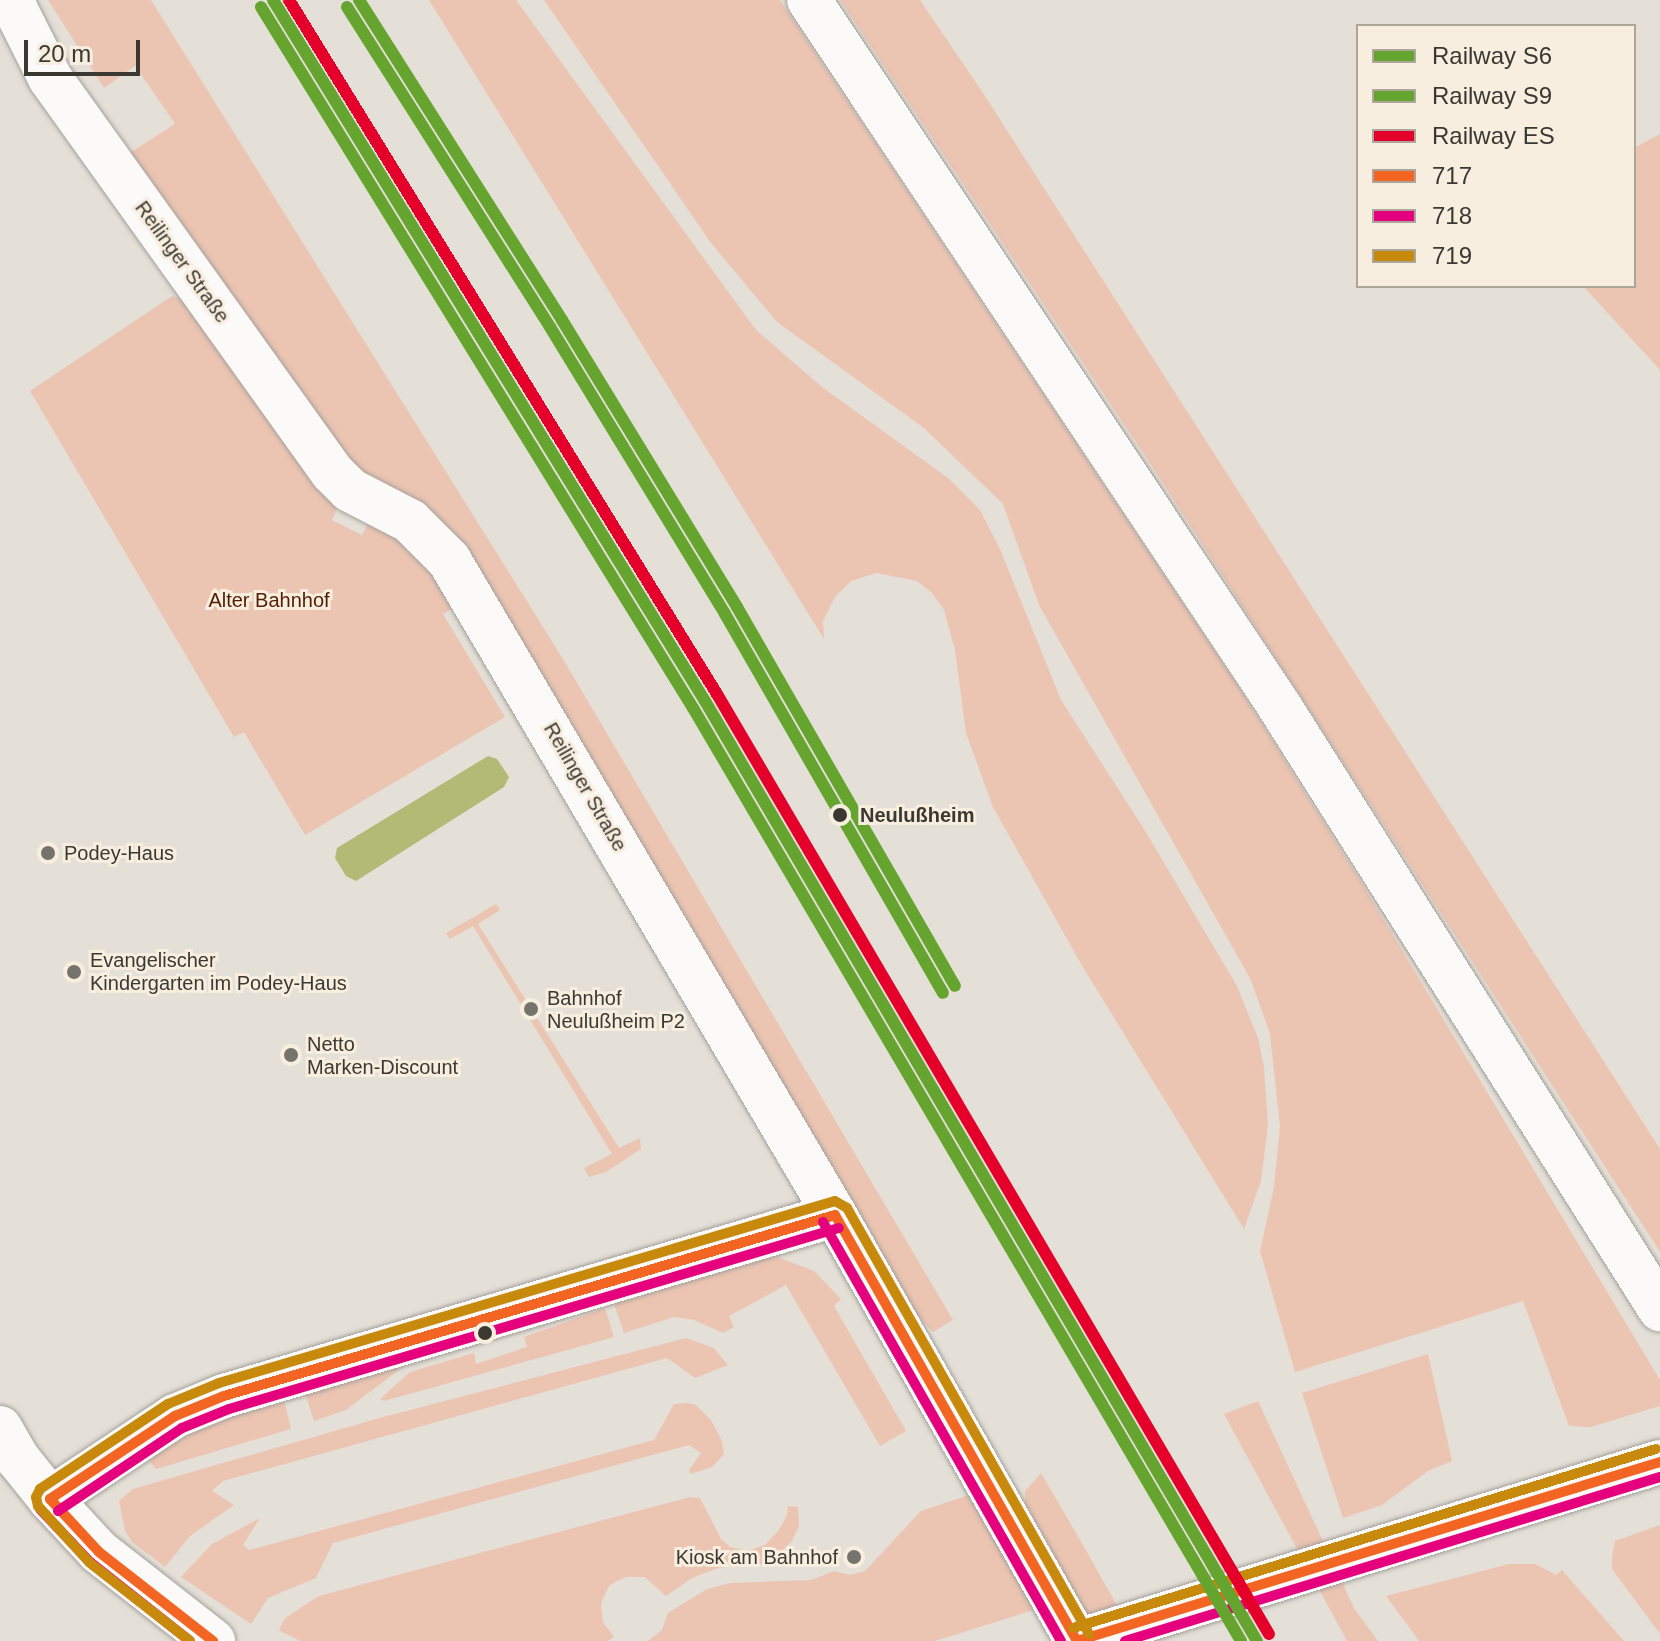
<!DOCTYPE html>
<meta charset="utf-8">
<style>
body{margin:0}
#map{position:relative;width:1660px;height:1641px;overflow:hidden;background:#e4e0d8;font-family:Helvetica,sans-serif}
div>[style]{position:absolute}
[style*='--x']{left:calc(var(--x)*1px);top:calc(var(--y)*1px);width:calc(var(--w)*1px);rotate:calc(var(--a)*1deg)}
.green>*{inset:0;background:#ecc4b2}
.water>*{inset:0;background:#b2ba75}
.roads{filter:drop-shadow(0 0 2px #a4a19b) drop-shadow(0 0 2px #a4a19b)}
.minor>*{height:44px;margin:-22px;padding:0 22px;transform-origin:22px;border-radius:22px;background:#fbfaf9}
.major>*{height:44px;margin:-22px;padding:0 22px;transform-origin:22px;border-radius:22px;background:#fbfaf9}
.bus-1>*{height:10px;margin:-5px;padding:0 5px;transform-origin:5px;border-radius:5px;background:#f26522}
.bus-2>*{height:10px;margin:-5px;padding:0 5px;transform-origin:5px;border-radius:5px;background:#e5007d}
.bus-3>*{height:10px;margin:-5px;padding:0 5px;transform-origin:5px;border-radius:5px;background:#c88a0c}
.rail-1>*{height:12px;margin:-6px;padding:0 6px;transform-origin:6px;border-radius:6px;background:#65a42e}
.rail-2>*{height:12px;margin:-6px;padding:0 6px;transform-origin:6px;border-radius:6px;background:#65a42e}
.rail-3>*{height:12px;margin:-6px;padding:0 6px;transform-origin:6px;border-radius:6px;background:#e4002b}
.dots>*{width:22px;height:22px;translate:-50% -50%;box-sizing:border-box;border:4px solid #f8eedf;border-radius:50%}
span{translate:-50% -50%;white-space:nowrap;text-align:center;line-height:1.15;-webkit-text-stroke:6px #f8eedf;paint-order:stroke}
.street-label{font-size:20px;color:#3b3832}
.park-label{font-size:20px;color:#541d01}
.stop-label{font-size:20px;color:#3b3832;font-weight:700}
.left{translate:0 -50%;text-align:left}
.poi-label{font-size:20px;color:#3b3832}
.right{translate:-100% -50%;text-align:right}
.legend{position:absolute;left:1356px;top:24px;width:280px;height:264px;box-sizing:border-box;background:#f8eedf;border:2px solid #aca59a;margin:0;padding:10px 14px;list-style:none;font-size:24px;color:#3b3832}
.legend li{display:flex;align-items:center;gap:16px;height:40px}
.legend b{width:40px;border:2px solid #aca59a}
.scale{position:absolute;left:24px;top:40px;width:116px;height:36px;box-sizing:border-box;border:4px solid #3b3832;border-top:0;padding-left:10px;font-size:24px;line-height:28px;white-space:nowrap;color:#3b3832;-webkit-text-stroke:6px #f8eedf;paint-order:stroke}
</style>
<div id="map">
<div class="green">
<i style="clip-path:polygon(48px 0,151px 0,563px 659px,953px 1320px,933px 1332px,906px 1304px,485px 587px,350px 469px,125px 156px,175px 124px,165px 109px,135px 66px,104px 88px)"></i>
<i style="clip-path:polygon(429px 0,516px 0,756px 330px,822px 387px,948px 478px,980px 510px,1000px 549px,1061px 700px,1144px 829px,1237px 986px,1258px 1038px,1264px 1067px,1268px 1125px,1261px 1181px,1244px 1229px,1081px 964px,993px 807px,966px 733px,955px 650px,944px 610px,932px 593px,917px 581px,876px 573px,851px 581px,835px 597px,823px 621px,824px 639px)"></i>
<i style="clip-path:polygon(544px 0,780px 0,1240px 689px,1361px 882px,1660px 1380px,1660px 1406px,1591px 1427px,1569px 1426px,1523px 1301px,1295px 1372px,1260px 1251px,1274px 1187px,1280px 1126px,1270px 1034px,1251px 980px,1039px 605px,1003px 504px,924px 428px,777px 322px,711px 243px)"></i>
<i style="clip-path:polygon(840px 0,920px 0,983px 93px,1660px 1149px,1660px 1252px,1146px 457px)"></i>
<i style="clip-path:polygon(1660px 134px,1660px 370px,1583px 286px,1634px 286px,1634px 148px)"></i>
<i style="clip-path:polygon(172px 296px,182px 299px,338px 506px,332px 520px,362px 535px,369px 522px,396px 535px,425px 564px,454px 607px,443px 614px,505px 717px,305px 835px,244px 732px,234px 737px,30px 391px)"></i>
<i style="clip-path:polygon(496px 904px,500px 910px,478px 924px,619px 1148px,640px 1138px,641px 1149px,606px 1172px,589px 1177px,584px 1168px,612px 1154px,473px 926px,450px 939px,446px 933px)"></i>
<i style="clip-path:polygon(775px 1256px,814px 1271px,841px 1299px,834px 1306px,906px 1431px,880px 1446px,786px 1285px,729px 1316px,734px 1327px,723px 1333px,694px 1320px,674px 1317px,624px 1333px,612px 1298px)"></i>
<i style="clip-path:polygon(605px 1308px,614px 1337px,384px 1401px,380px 1399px,410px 1372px,474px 1353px,476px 1364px,527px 1347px,524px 1337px)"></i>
<i style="clip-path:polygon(686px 1338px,714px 1348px,728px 1365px,695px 1378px,667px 1358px,223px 1481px,212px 1491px,234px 1505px,190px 1536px,165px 1567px,132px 1542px,125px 1531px,119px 1501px,133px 1489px,376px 1419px)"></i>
<i style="clip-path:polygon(1428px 1354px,1452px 1461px,1428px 1471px,1382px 1505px,1343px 1518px,1302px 1393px)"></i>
<i style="clip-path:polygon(408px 1363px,346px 1410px,314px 1421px,305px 1393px)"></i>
<i style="clip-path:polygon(284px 1399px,291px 1429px,156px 1469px,146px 1457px,212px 1422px)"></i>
<i style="clip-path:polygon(1258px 1401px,1354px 1608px,1378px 1641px,1347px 1641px,1224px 1414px)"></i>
<i style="clip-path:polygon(688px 1403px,696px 1405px,711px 1420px,722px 1441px,724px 1454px,712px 1467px,691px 1474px,689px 1470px,701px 1453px,689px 1445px,333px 1543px,316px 1578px,268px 1598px,251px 1624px,181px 1577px,212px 1544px,260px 1518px,243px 1545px,249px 1550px,654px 1440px,674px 1404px)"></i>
<i style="clip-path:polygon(1041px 1473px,1079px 1538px,1137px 1641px,1099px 1641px,1025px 1502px,1025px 1491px)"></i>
<i style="clip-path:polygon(972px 1494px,1040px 1608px,935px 1641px,648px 1641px,662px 1630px,668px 1613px,707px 1589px,730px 1583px,811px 1580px,834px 1571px,850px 1575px,865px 1571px,921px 1511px)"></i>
<i style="clip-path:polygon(690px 1497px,700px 1498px,721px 1539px,730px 1547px,748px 1551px,765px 1545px,779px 1530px,787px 1515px,788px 1506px,798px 1507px,799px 1526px,792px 1541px,770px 1563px,718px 1568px,692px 1578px,666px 1596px,645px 1577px,626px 1577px,617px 1581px,609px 1586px,601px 1603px,603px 1622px,614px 1637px,608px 1641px,300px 1641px,279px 1630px,285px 1618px,319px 1596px)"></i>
<i style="clip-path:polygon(1660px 1525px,1660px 1634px,1612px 1569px,1612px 1556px,1615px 1541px)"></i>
<i style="clip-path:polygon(1509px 1564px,1535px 1564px,1556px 1575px,1562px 1570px,1624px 1641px,1419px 1641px,1386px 1596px)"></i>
</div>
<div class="water">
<i style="clip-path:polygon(488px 756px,497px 759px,509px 777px,504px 787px,356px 881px,346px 876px,335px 858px,337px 848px)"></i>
</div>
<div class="roads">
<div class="minor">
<i style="--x:11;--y:0;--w:87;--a:63.4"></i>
<i style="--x:50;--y:78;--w:485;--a:54.4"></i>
<i style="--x:332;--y:472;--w:25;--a:45"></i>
<i style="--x:350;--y:490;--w:68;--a:27.3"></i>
<i style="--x:410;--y:521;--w:55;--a:45"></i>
<i style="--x:449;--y:560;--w:760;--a:59.49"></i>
<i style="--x:835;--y:1215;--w:490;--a:60.4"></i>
<i style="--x:0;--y:1428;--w:36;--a:60"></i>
<i style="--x:18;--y:1459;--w:51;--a:51.3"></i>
<i style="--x:50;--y:1499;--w:72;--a:47.2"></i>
<i style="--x:99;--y:1552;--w:145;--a:38"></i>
<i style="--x:50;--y:1499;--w:150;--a:-33.6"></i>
<i style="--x:175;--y:1416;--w:53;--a:-22.2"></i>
<i style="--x:224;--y:1396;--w:637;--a:-16.5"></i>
<i style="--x:1077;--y:1641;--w:610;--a:-17.07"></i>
</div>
<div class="major">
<i style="--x:809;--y:0;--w:846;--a:56.33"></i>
<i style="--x:1278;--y:704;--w:716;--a:57.73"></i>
</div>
</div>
<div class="bus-1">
<i style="--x:835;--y:1215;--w:490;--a:60.4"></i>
<i style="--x:50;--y:1499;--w:150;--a:-33.6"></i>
<i style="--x:175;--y:1416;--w:53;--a:-22.2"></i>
<i style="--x:224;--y:1396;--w:637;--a:-16.5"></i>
<i style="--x:50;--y:1499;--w:72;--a:47.2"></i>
<i style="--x:99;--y:1552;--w:145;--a:38"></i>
<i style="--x:1077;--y:1641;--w:610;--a:-17.07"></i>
</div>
<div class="bus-2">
<i style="--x:823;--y:1222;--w:482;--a:60.4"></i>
<i style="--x:40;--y:1509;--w:73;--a:46.7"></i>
<i style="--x:90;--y:1562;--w:127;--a:38.3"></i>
<i style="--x:58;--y:1511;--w:149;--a:-33.8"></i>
<i style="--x:182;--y:1428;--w:51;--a:-22"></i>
<i style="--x:229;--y:1409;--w:636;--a:-16.53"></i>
<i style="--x:1125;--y:1641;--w:560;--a:-17.04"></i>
</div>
<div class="bus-3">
<i style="--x:1073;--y:1628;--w:610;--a:-17.07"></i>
<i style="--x:190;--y:1641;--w:128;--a:-142"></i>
<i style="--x:89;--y:1562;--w:76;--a:-132.3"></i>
<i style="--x:38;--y:1506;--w:9;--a:-103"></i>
<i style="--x:36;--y:1497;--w:9;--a:-63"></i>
<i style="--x:40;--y:1489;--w:154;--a:-33.6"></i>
<i style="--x:168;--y:1404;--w:55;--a:-22.4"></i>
<i style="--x:219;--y:1383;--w:642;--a:-16.46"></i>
<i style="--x:835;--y:1201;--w:14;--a:30"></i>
<i style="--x:847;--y:1208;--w:490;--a:60.4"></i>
</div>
<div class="rail-1">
<i style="--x:273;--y:0;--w:823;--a:58.36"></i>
<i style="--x:705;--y:701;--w:1090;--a:59.58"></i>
<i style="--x:359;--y:0;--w:379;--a:57.6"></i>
<i style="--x:562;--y:320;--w:336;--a:58.6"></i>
<i style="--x:737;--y:607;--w:437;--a:60.1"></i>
</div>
<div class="rail-2">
<i style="--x:261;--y:7;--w:823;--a:58.36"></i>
<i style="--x:693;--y:708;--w:1082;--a:59.57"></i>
<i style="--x:347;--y:7;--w:379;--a:57.6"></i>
<i style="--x:550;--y:327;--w:336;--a:58.6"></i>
<i style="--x:725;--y:614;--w:437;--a:60.1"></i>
</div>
<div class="rail-3">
<i style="--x:289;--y:0;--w:815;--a:58.34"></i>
<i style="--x:717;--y:694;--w:1090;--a:59.58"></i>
</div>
<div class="dots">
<i style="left:840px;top:815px;background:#3b3832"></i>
<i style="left:48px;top:853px;background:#76736c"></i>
<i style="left:74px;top:972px;background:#76736c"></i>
<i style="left:531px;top:1009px;background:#76736c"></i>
<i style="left:291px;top:1055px;background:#76736c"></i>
<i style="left:485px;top:1333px;background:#3b3832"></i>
<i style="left:854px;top:1557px;background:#76736c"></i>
</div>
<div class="street-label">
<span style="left:182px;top:262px;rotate:54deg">Reilinger Straße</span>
<span style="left:585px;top:787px;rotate:60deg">Reilinger Straße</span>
</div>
<div class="park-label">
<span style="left:269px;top:600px">Alter Bahnhof</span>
</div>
<div class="stop-label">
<span class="left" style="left:860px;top:815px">Neulußheim</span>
</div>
<div class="poi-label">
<span class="left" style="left:64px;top:853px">Podey-Haus</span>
<span class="left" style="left:90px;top:972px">Evangelischer<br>Kindergarten im Podey-Haus</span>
<span class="left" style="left:547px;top:1010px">Bahnhof<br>Neulußheim P2</span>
<span class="left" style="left:307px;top:1056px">Netto<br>Marken-Discount</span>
<span class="right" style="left:838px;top:1557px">Kiosk am Bahnhof</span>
</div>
<ul class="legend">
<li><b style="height:10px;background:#65a42e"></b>Railway S6</li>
<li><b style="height:10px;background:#65a42e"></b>Railway S9</li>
<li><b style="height:10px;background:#e4002b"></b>Railway ES</li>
<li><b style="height:10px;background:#f26522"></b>717</li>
<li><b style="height:10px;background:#e5007d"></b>718</li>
<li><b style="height:10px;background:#c88a0c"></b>719</li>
</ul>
<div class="scale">20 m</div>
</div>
